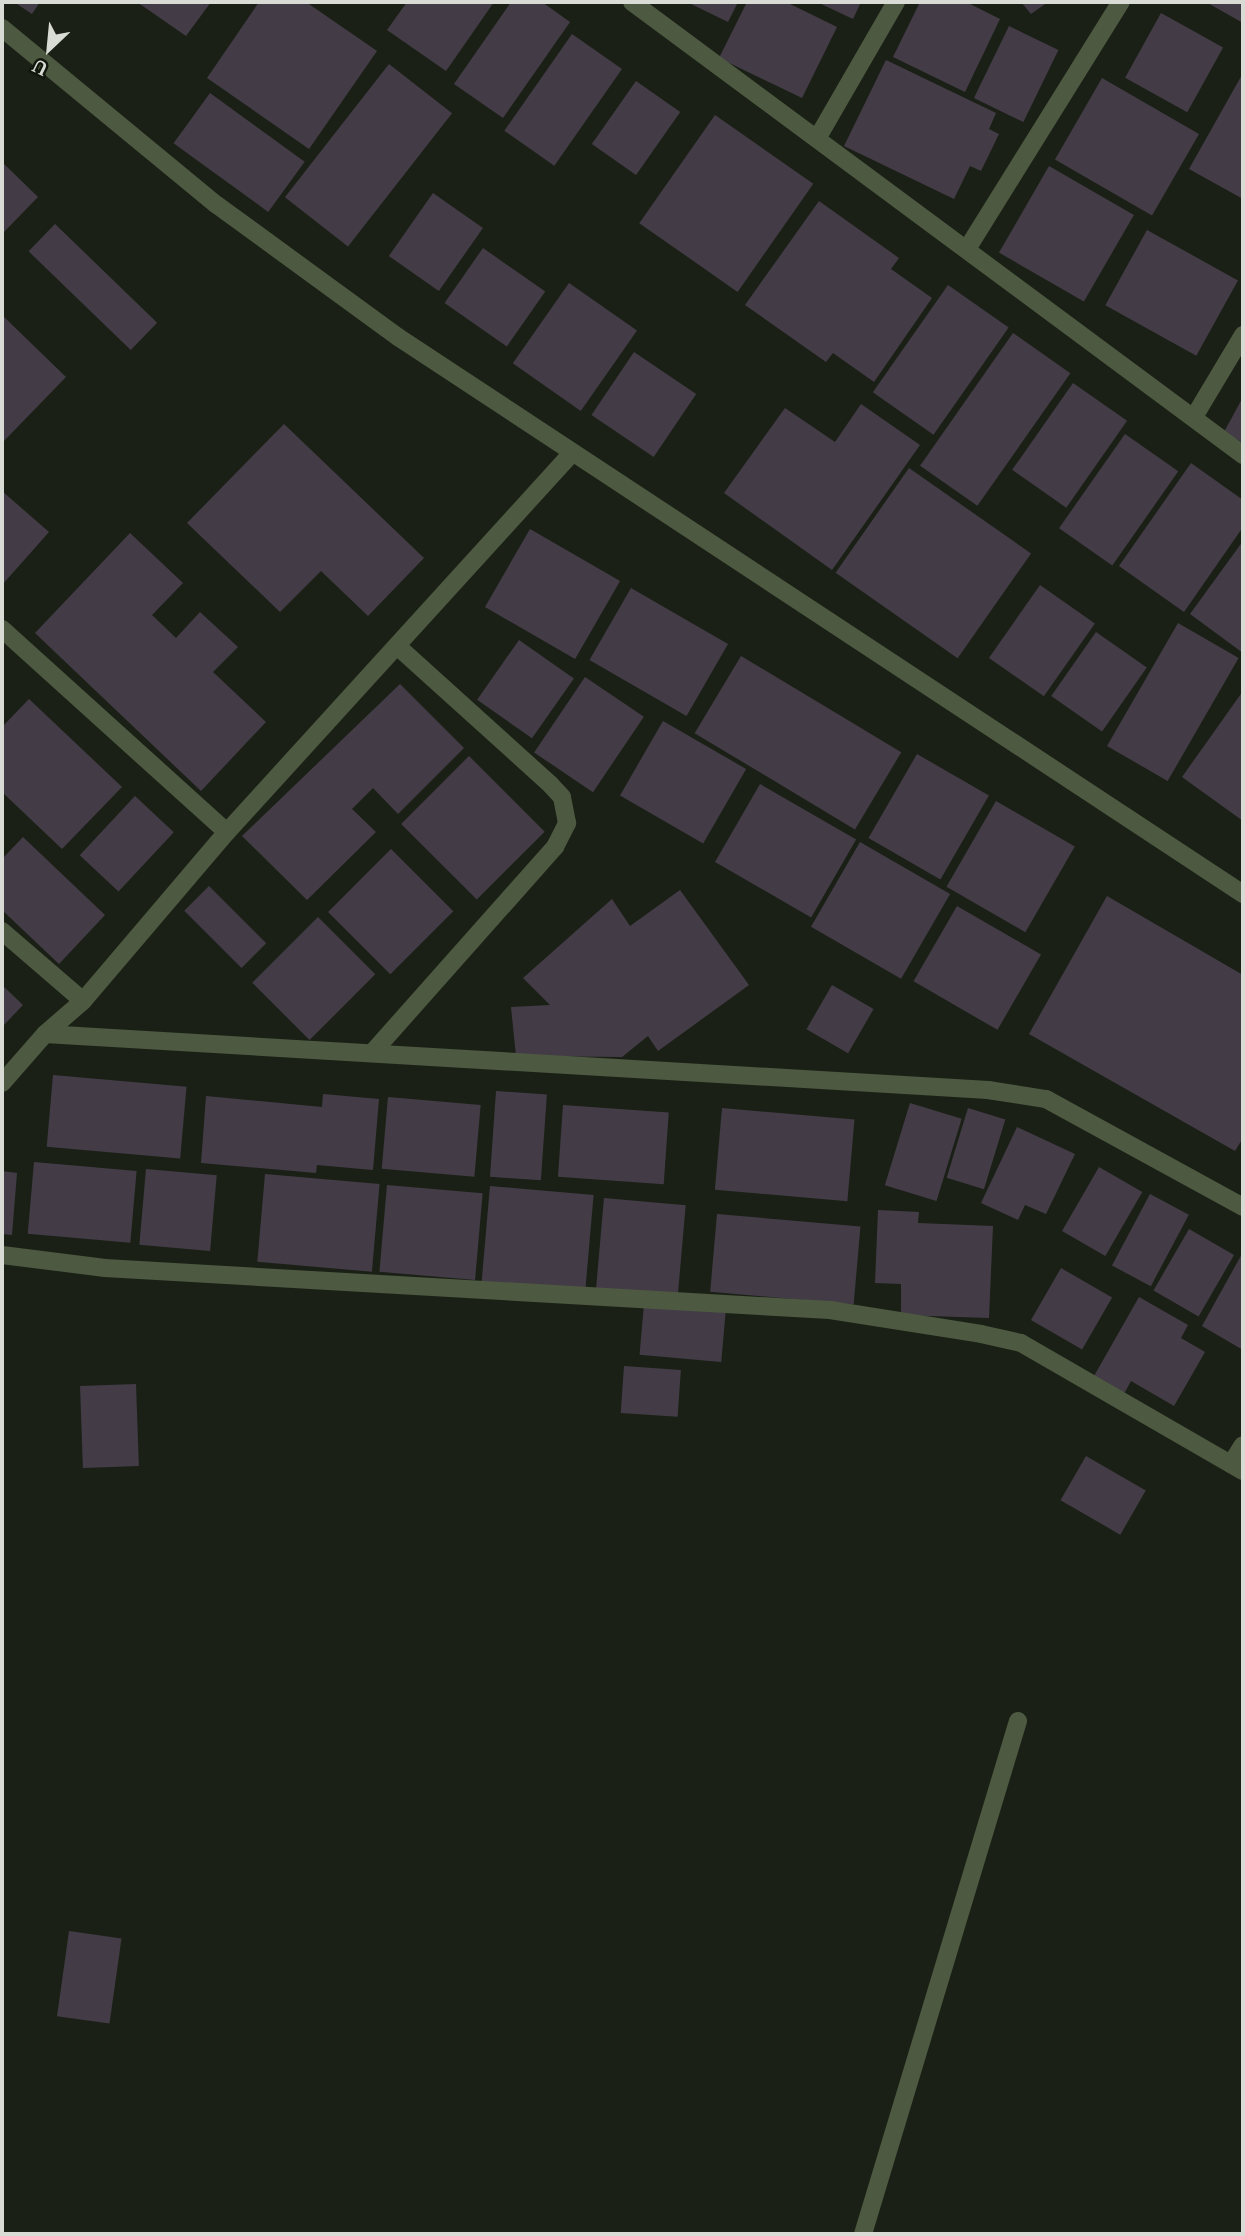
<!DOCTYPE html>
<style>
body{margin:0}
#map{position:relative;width:1245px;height:2236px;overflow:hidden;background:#1b2016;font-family:"PT Serif",serif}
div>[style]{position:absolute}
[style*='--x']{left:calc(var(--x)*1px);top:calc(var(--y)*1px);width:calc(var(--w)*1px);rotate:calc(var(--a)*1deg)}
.building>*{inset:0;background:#433c47;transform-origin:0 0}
.minor>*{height:18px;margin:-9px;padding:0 9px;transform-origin:9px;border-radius:9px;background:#4d5940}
span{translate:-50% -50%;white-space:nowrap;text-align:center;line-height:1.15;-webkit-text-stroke:6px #12170d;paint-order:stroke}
.frame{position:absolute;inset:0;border:4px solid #d8dcd5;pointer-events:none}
.north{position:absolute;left:14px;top:14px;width:70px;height:70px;-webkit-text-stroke:5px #12170d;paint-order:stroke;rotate:206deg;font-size:19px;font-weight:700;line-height:28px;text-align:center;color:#d8dcd5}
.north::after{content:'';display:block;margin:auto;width:24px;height:32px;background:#d8dcd5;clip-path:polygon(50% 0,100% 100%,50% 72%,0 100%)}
</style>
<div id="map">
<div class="building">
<i style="clip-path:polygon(14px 2px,40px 2px,32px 14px)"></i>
<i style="clip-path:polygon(137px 2px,211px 2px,186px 36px)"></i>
<i style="clip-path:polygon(259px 2px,306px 2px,377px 51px,309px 149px,207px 78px)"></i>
<i style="clip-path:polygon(407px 2px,494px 2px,446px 71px,387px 30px)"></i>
<i style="clip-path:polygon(511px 2px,542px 2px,570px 22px,503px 118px,454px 84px)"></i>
<i style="clip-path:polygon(687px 2px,738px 2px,728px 22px)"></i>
<i style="clip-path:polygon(747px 2px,786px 2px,837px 27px,802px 98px,719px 58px)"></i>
<i style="clip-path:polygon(817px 2px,861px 2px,853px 19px)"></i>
<i style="clip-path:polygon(920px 2px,966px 2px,1000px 19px,965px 92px,893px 57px)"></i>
<i style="clip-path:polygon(1021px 2px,1048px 2px,1031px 14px)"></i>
<i style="clip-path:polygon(1206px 2px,1243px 2px,1243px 23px)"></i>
<i style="left:1161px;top:13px;width:71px;height:74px;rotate:29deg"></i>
<i style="left:1009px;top:26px;width:55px;height:80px;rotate:26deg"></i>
<i style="left:572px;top:34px;width:61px;height:118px;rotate:35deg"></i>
<i style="clip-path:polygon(886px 60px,996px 113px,989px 129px,999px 134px,981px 171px,970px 166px,954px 199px,844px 146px)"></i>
<i style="left:389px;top:64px;width:80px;height:169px;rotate:38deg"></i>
<i style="clip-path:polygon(1243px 73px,1243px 199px,1189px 169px)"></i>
<i style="left:1102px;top:78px;width:112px;height:94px;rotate:30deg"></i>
<i style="left:636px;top:81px;width:54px;height:77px;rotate:35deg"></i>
<i style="left:210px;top:93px;width:117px;height:62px;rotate:36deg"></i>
<i style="left:715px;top:115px;width:120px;height:132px;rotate:35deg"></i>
<i style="clip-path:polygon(2px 162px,38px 197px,2px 234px)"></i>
<i style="left:1049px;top:166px;width:98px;height:100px;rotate:30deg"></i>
<i style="left:433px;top:193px;width:61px;height:77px;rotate:35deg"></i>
<i style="clip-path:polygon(819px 201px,899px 258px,891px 269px,932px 298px,874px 382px,833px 353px,826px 362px,745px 305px)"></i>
<i style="left:55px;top:224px;width:142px;height:38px;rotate:44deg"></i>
<i style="left:1147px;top:230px;width:104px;height:86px;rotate:29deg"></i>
<i style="left:483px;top:248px;width:76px;height:67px;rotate:35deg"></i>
<i style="left:569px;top:283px;width:83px;height:98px;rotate:35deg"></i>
<i style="left:948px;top:285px;width:74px;height:131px;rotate:35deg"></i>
<i style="clip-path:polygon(2px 315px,66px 377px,2px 443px)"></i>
<i style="left:1013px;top:333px;width:70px;height:162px;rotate:35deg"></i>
<i style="left:634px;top:352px;width:75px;height:76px;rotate:34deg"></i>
<i style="left:1073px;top:383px;width:66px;height:106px;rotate:35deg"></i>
<i style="clip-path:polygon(1243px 397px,1243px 443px,1224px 432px)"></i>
<i style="clip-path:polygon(861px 404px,920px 445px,832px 570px,724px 493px,785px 408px,835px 442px)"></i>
<i style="clip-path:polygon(284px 424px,424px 558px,368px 616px,321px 571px,280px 612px,187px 523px)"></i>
<i style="left:1125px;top:434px;width:65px;height:115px;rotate:35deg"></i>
<i style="clip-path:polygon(1191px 463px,1243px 500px,1243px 527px,1184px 612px,1119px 566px)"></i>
<i style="left:909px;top:468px;width:149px;height:128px;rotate:35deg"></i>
<i style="clip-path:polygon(2px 491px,49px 532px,2px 585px)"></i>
<i style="left:530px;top:529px;width:104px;height:90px;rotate:30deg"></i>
<i style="clip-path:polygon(130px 533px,183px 583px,152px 615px,176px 638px,200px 612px,238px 647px,213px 672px,266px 722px,201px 791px,35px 633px)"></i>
<i style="clip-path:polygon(1243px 541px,1243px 653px,1190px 614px)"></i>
<i style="left:1040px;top:585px;width:67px;height:89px;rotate:35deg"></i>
<i style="left:631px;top:588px;width:112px;height:83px;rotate:30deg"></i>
<i style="left:1178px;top:623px;width:70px;height:142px;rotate:30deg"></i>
<i style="left:1096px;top:632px;width:62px;height:78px;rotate:35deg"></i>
<i style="left:519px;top:640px;width:67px;height:73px;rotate:35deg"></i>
<i style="left:741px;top:656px;width:187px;height:90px;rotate:31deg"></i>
<i style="left:585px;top:677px;width:71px;height:91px;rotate:34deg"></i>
<i style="clip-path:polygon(400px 684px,464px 748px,398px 814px,373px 788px,352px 809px,376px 832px,307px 900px,242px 836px)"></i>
<i style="clip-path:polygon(1243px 691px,1243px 821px,1182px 777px)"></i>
<i style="clip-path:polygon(29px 699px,122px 787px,62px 849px,2px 792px,2px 727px)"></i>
<i style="left:663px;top:721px;width:96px;height:86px;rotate:30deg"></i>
<i style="left:917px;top:754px;width:83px;height:97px;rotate:30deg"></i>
<i style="left:469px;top:756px;width:107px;height:96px;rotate:45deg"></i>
<i style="left:760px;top:784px;width:111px;height:90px;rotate:30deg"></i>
<i style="left:135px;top:796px;width:53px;height:81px;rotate:43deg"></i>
<i style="left:996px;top:801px;width:91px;height:99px;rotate:30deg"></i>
<i style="clip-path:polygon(23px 837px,105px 915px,59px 964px,2px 910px,2px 859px)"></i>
<i style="left:860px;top:842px;width:104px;height:98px;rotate:30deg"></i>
<i style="left:391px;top:849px;width:88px;height:89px;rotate:45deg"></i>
<i style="left:209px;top:886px;width:81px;height:35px;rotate:45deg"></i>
<i style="clip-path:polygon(680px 890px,749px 985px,658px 1051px,648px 1036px,622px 1057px,516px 1056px,511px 1007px,550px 1005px,523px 978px,612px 899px,630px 926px)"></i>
<i style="clip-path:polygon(1107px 896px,1243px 975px,1243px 1138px,1235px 1151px,1029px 1034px)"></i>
<i style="left:957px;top:906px;width:97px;height:87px;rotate:30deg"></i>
<i style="left:318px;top:917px;width:81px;height:93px;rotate:45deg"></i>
<i style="clip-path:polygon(2px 985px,23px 1005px,2px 1027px)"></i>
<i style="left:832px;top:985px;width:48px;height:51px;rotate:30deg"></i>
<i style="left:53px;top:1075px;width:134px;height:72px;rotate:5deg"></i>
<i style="left:496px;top:1091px;width:51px;height:86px;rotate:4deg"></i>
<i style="clip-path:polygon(323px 1094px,379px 1099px,373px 1170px,317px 1165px,316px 1173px,201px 1163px,206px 1096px,322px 1107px)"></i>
<i style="left:388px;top:1097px;width:93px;height:72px;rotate:5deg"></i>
<i style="left:910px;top:1103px;width:54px;height:86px;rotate:17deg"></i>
<i style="left:563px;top:1105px;width:106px;height:72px;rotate:4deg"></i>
<i style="left:722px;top:1108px;width:133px;height:82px;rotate:5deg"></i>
<i style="left:968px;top:1108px;width:39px;height:73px;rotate:17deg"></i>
<i style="clip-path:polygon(1017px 1127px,1075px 1154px,1046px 1214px,1025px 1205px,1018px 1220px,981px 1203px)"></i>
<i style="left:34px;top:1162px;width:103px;height:72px;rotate:5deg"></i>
<i style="left:1099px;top:1167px;width:50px;height:74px;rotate:30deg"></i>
<i style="left:146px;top:1169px;width:71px;height:76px;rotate:5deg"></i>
<i style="clip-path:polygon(2px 1171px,17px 1173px,12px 1235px,2px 1234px)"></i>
<i style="left:265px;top:1174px;width:115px;height:88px;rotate:5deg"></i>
<i style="left:387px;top:1185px;width:96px;height:87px;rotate:5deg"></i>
<i style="left:490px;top:1186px;width:104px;height:96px;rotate:5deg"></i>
<i style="left:1150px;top:1194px;width:44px;height:81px;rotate:28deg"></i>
<i style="left:604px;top:1198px;width:82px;height:91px;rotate:5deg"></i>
<i style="clip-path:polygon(878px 1210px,919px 1212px,918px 1223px,993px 1226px,989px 1318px,901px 1315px,901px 1284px,875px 1283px)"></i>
<i style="left:717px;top:1214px;width:144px;height:78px;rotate:5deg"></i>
<i style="left:1189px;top:1229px;width:52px;height:71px;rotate:30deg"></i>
<i style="clip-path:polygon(1243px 1252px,1243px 1350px,1202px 1326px)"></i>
<i style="left:1061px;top:1268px;width:59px;height:60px;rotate:30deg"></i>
<i style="clip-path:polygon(1139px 1297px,1188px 1325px,1181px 1338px,1205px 1352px,1174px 1406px,1131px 1381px,1124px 1394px,1094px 1376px)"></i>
<i style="left:644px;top:1304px;width:82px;height:51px;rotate:5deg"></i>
<i style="left:624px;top:1366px;width:57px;height:47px;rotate:4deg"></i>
<i style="left:136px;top:1384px;width:82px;height:56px;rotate:88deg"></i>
<i style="left:1086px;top:1456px;width:69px;height:51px;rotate:30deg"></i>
<i style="left:69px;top:1931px;width:53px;height:86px;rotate:8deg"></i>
</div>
<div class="minor">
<i style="--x:632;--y:2;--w:761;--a:36.55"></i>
<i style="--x:2;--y:28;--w:278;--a:39.5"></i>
<i style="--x:217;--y:205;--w:224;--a:36.1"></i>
<i style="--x:398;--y:337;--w:1012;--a:33.39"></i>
<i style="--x:818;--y:137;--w:156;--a:-60"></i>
<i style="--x:967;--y:249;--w:291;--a:-58.1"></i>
<i style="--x:1194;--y:417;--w:96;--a:-59.1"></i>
<i style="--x:2;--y:629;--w:303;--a:42.1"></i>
<i style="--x:227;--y:832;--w:513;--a:-47.69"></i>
<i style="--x:2;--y:931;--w:107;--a:40.8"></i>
<i style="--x:45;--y:1034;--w:50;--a:-41"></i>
<i style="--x:83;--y:1001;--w:222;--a:-49.6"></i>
<i style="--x:372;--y:1053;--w:276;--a:-48.4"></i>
<i style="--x:555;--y:847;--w:27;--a:-63"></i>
<i style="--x:567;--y:823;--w:26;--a:-101"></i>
<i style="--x:562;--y:797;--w:16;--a:-133"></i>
<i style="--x:551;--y:785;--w:207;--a:-137.9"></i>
<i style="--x:2;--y:1083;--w:65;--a:-48.7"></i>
<i style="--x:45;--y:1034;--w:945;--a:3.4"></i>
<i style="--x:988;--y:1090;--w:59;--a:8.8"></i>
<i style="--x:1046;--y:1099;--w:225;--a:28.7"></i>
<i style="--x:2;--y:1255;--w:104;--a:7.2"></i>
<i style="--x:105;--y:1268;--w:726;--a:3.32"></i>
<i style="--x:830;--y:1310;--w:153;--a:9"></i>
<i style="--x:981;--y:1334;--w:41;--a:12.7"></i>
<i style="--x:1021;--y:1343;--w:256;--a:30"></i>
<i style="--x:1231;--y:1464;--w:22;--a:-58"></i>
<i style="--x:863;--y:2234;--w:536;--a:-73.19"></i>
</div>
<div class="frame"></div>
<div class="north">U</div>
</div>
